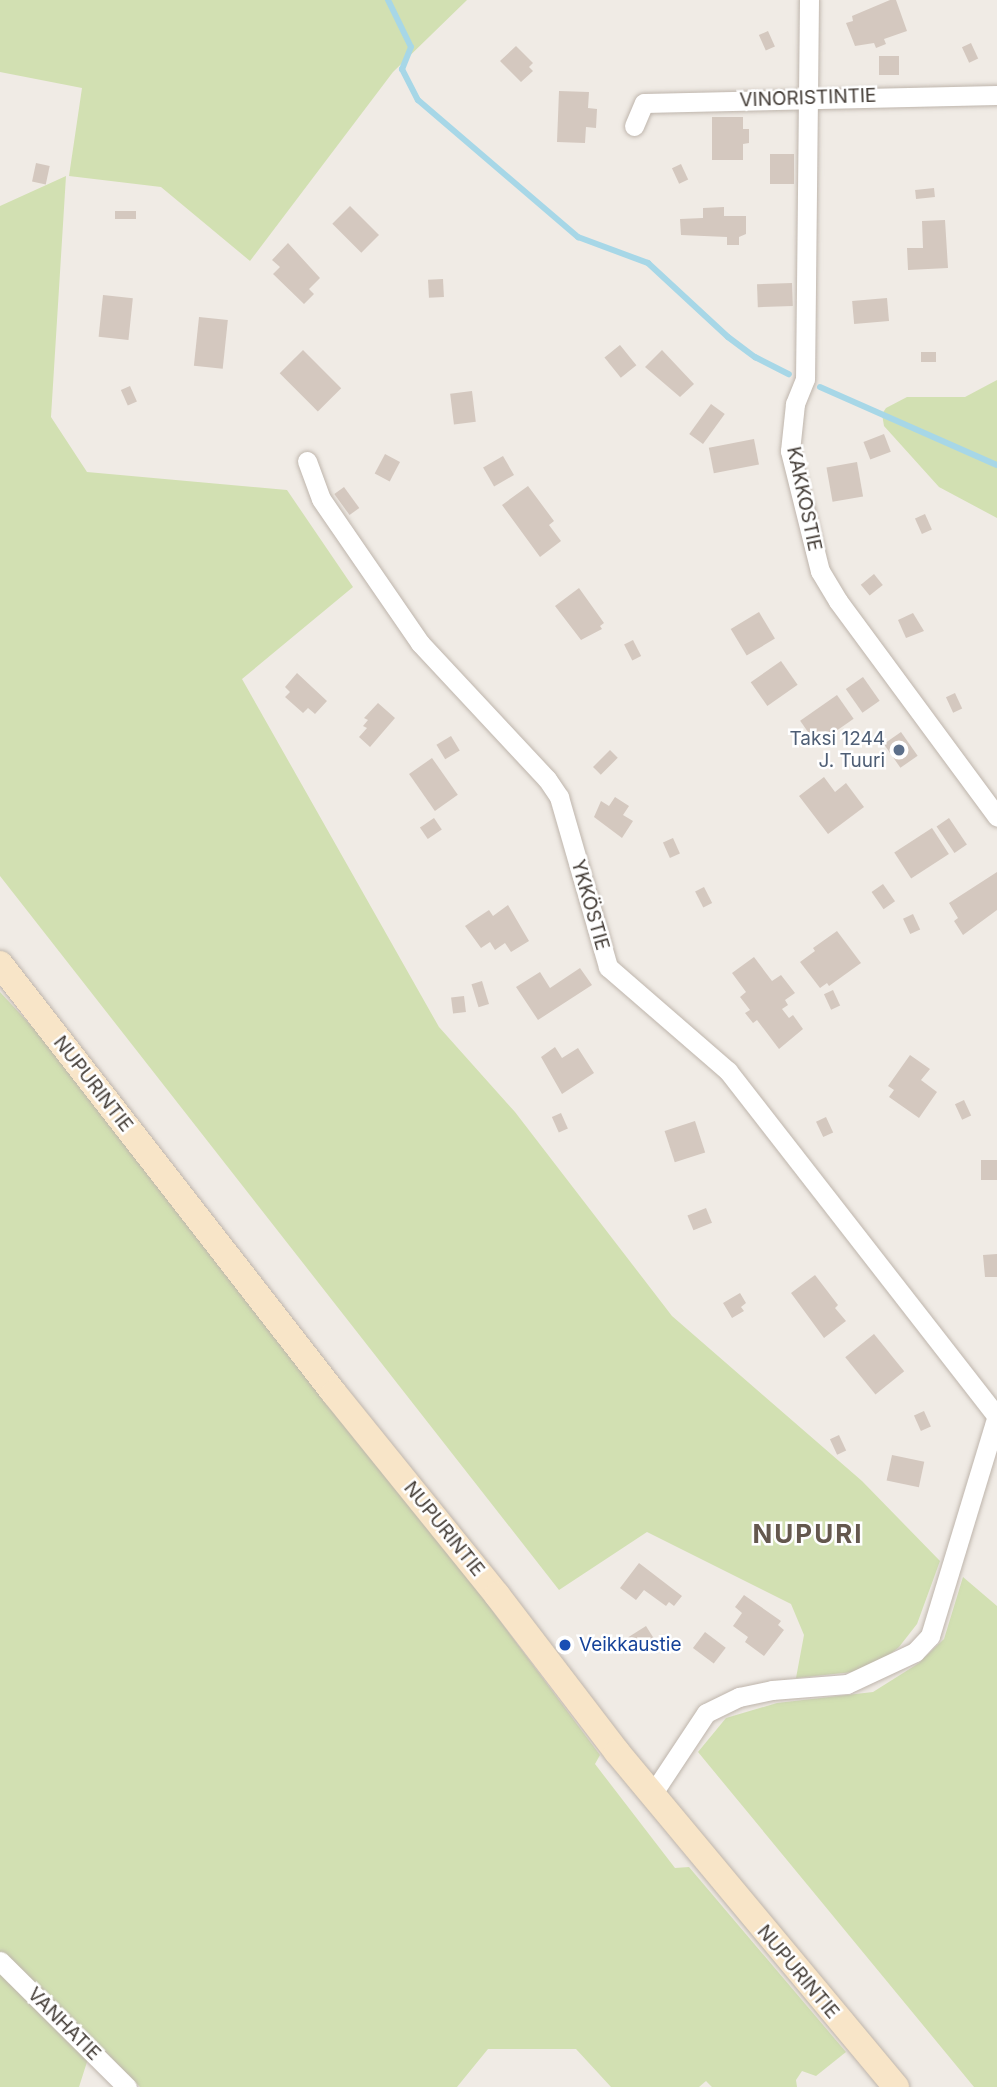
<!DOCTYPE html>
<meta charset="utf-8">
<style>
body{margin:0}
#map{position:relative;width:997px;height:2087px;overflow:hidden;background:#f0ebe5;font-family:Inter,sans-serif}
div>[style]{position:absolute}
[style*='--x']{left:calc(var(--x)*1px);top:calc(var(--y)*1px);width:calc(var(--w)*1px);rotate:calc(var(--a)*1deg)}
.green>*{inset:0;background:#d2e0b2}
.stream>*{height:6px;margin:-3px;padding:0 3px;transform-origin:3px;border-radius:3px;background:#a7d7e7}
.building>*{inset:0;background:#d4c8bf;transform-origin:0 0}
.roads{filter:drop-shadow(0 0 2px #beb5ac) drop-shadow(0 0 2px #beb5ac)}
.street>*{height:19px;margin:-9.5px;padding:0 9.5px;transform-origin:9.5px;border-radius:9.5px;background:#fff}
.secondary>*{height:26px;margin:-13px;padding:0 13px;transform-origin:13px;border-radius:13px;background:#f8e5c8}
.dots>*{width:19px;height:19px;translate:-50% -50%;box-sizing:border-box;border:4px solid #fff;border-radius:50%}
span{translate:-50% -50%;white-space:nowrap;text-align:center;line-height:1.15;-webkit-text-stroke:5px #fff;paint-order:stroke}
.street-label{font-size:19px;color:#423b35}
.service-label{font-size:19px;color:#4e5e75}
.right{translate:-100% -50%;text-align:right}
.transit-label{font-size:19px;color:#164399}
.left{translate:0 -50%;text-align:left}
.district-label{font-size:26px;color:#64584e;font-weight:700;letter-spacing:2px}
</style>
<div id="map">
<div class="green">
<i style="clip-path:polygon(0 0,467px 0,393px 72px,250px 261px,161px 187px,69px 176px,82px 88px,0 72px)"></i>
<i style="clip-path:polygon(66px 176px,51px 417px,87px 472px,287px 490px,353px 587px,242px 679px,439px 1027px,515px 1112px,672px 1316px,862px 1481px,940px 1561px,917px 1624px,899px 1647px,879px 1663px,853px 1672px,796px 1678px,804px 1635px,791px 1604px,647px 1532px,559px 1590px,0 876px,0 206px)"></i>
<i style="clip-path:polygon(997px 380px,997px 518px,939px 487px,884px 426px,882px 414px,886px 408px,907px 397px,965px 397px)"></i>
<i style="clip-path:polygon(0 992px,61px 1058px,462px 1570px,600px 1755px,595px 1764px,675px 1868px,689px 1867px,846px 2052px,816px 2076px,802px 2071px,796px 2080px,797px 2087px,712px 2087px,706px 2081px,699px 2087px,611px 2087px,576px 2049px,488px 2049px,457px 2087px,140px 2087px,94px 2040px,79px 2087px,0 2087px)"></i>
<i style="clip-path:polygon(963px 1577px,997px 1606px,997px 2087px,974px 2087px,698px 1752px,726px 1718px,777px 1703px,873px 1692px,919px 1663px,944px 1639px)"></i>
</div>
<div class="stream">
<i style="--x:388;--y:0;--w:52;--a:63.9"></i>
<i style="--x:411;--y:47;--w:24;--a:112"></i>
<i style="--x:402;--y:69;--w:35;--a:63"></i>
<i style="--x:418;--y:100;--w:211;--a:40.6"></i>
<i style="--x:578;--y:237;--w:75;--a:20.4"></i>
<i style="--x:648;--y:263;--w:109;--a:42.8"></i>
<i style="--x:728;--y:337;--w:34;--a:37"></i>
<i style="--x:755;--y:357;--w:38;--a:27"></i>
<i style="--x:820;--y:387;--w:193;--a:23.8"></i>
</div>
<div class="building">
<i style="clip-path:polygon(890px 0,896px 0,907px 31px,884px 39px,886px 44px,876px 48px,874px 43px,855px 46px,846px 23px,853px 21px,852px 16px)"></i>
<i style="left:768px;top:31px;width:17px;height:10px;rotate:66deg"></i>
<i style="left:971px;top:43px;width:17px;height:10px;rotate:65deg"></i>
<i style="clip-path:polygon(516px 46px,533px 63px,529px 67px,533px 71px,521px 82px,500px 61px)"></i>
<i style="left:879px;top:56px;width:20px;height:19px"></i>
<i style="clip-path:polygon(559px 91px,589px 92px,588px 108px,597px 109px,596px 128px,586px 127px,585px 143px,557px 142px)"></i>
<i style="clip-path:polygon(712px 117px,743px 117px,743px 129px,749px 129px,749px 143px,743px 144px,743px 160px,712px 160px)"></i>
<i style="left:794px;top:154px;width:30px;height:24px;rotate:90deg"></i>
<i style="left:36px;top:163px;width:14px;height:19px;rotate:12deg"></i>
<i style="left:681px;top:164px;width:17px;height:10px;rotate:65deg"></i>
<i style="left:934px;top:188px;width:9px;height:19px;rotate:84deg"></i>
<i style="left:350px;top:206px;width:41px;height:25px;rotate:45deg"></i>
<i style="clip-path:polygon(724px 207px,724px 216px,746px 216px,746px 234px,739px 237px,739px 245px,727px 245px,727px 237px,681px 235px,680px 219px,703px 218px,703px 208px)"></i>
<i style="left:115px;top:211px;width:21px;height:8px"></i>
<i style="clip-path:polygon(945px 220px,948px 268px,908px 270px,907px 248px,923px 248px,922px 221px)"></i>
<i style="clip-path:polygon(288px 243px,320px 278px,309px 289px,314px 294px,304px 304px,273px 274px,280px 267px,272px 260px)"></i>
<i style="left:443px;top:279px;width:18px;height:15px;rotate:87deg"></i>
<i style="left:792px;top:283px;width:23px;height:35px;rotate:88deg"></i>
<i style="left:103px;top:295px;width:30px;height:42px;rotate:6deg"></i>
<i style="left:887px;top:298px;width:23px;height:35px;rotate:85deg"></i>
<i style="left:199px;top:317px;width:29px;height:49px;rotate:6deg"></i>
<i style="left:620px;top:345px;width:26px;height:20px;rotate:51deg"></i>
<i style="left:303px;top:350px;width:54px;height:33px;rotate:45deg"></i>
<i style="clip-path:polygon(662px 350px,694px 384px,680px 397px,645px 367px)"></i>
<i style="left:921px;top:352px;width:15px;height:10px"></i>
<i style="left:130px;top:386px;width:17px;height:10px;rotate:66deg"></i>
<i style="left:472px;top:391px;width:31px;height:22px;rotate:83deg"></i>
<i style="left:711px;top:404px;width:17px;height:37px;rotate:36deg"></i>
<i style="left:884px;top:434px;width:19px;height:22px;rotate:69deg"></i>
<i style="left:754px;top:439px;width:26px;height:46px;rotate:79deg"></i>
<i style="left:385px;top:454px;width:17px;height:22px;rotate:28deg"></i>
<i style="left:503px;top:456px;width:22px;height:23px;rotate:60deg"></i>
<i style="left:857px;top:462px;width:35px;height:31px;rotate:80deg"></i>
<i style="clip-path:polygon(528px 486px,554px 521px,549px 525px,561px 541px,540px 557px,502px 505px)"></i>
<i style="left:344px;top:487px;width:26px;height:12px;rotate:54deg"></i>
<i style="left:925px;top:514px;width:17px;height:11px;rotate:66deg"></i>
<i style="left:874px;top:574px;width:14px;height:17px;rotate:51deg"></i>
<i style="clip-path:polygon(579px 588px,604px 623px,600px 626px,602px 629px,581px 640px,555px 606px)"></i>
<i style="left:759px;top:612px;width:31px;height:33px;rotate:59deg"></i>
<i style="clip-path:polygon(913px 613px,924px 631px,906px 638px,898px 620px)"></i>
<i style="left:633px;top:640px;width:18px;height:10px;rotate:63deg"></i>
<i style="left:781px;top:661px;width:29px;height:37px;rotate:55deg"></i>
<i style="clip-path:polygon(297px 673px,327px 701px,315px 714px,308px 708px,303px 713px,285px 697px,290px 692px,285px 687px)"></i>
<i style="left:863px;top:677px;width:29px;height:21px;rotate:55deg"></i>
<i style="left:955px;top:693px;width:17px;height:10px;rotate:65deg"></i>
<i style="left:837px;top:695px;width:29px;height:45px;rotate:55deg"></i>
<i style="clip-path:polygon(378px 703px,395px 718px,370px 747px,359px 737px,367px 728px,363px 726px,368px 720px,364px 718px)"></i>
<i style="left:901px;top:732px;width:29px;height:21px;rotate:55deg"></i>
<i style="left:451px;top:736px;width:17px;height:17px;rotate:59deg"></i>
<i style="left:610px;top:750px;width:11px;height:24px;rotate:45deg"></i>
<i style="left:432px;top:758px;width:45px;height:28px;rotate:55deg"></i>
<i style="clip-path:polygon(824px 777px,835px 792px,846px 783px,864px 807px,828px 834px,799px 796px)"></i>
<i style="clip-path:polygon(615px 797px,629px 806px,623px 815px,633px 821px,622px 838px,594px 817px,601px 801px,609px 806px)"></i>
<i style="left:434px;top:818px;width:14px;height:17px;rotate:56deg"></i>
<i style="left:949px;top:818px;width:32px;height:15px;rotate:56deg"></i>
<i style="left:932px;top:828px;width:31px;height:45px;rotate:57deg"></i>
<i style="left:673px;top:838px;width:17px;height:11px;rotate:66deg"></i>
<i style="clip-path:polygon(997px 872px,997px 910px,963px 935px,954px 921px,958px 918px,949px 903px)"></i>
<i style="left:883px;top:884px;width:21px;height:14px;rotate:55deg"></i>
<i style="left:704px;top:887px;width:18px;height:10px;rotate:63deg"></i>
<i style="clip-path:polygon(508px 905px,529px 941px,511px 952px,505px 943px,495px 950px,490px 942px,481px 948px,465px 926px,489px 910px,493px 916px)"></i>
<i style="left:913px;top:914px;width:17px;height:11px;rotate:65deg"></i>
<i style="clip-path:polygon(837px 931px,861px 963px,829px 986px,827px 983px,820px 988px,800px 962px,815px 951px,813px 948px)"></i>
<i style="clip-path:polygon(754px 957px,772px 981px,781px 975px,795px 993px,785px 1000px,788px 1005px,782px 1009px,789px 1018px,793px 1015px,803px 1029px,779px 1049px,757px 1020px,753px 1023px,745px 1013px,750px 1010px,740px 997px,746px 992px,732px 973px)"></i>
<i style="clip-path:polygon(580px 968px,592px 985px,538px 1020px,516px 987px,540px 972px,550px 988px)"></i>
<i style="left:482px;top:981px;width:24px;height:11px;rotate:73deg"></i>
<i style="left:833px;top:990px;width:17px;height:10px;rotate:65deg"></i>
<i style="left:464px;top:996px;width:16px;height:13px;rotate:83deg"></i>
<i style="clip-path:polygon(555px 1047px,562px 1058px,578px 1048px,594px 1073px,562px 1094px,541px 1057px)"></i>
<i style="clip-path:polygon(910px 1055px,930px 1069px,921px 1080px,937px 1092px,919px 1118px,889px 1097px,894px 1090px,888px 1086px)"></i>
<i style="left:964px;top:1100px;width:17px;height:10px;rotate:65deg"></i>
<i style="left:561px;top:1113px;width:17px;height:10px;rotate:66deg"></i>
<i style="left:826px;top:1117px;width:17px;height:11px;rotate:65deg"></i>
<i style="left:695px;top:1121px;width:33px;height:32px;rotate:72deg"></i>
<i style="left:981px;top:1160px;width:16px;height:20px"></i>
<i style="left:706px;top:1208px;width:16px;height:20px;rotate:68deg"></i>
<i style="clip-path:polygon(997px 1254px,997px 1277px,985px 1277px,983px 1255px)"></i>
<i style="clip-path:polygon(815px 1275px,838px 1305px,835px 1308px,846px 1321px,824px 1338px,791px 1293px)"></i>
<i style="clip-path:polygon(740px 1293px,746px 1303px,741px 1307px,744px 1311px,732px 1318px,723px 1303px)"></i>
<i style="left:874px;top:1334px;width:48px;height:37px;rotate:51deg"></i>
<i style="left:924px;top:1411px;width:17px;height:11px;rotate:66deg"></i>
<i style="left:839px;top:1435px;width:17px;height:10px;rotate:65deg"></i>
<i style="left:892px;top:1455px;width:33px;height:26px;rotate:12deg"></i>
<i style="clip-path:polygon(639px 1563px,682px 1596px,674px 1606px,669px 1602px,666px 1606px,644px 1590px,636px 1600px,620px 1588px)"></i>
<i style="clip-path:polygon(744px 1595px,781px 1621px,778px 1625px,784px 1630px,764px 1656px,745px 1642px,748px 1637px,733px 1626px,742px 1613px,735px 1607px)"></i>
<i style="left:646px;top:1626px;width:19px;height:21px;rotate:58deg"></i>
<i style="left:705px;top:1632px;width:26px;height:20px;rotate:37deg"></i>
</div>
<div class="roads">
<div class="street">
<i style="--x:809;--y:0;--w:379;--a:90.6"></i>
<i style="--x:805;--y:379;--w:27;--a:112"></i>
<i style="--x:795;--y:404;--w:47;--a:96.1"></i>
<i style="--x:790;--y:451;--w:124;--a:76"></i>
<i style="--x:820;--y:571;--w:35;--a:59"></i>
<i style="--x:838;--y:601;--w:268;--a:53.6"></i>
<i style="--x:634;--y:126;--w:25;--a:-67"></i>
<i style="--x:644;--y:103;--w:353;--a:-1.3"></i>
<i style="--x:307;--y:461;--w:40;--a:69.8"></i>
<i style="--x:321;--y:499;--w:175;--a:55.5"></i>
<i style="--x:420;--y:643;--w:186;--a:47"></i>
<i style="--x:547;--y:779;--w:22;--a:56"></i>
<i style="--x:559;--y:797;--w:177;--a:73.9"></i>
<i style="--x:608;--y:967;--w:159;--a:40.9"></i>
<i style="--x:728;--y:1071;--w:437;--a:52.1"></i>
<i style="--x:653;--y:1793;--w:96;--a:-56.5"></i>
<i style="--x:706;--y:1713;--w:37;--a:-26"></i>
<i style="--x:739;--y:1697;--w:34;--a:-12"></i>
<i style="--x:772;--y:1690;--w:75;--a:-4.6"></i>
<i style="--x:847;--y:1684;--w:75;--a:-25.2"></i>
<i style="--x:915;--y:1652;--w:22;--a:-47"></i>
<i style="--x:930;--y:1636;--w:231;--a:-73.1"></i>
<i style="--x:0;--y:1961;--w:179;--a:44.8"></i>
</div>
<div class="secondary">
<i style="--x:0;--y:964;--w:544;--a:52.1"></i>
<i style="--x:334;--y:1393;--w:260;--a:51.1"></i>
<i style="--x:497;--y:1595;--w:198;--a:52.6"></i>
<i style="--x:617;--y:1752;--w:436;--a:50.2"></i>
</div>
</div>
<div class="dots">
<i style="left:899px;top:750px;background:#5c6f8a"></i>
<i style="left:565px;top:1645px;background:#1a4fb4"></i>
</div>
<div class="street-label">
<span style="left:808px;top:98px;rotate:-2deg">VINORISTINTIE</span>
<span style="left:804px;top:499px;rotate:78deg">KAKKOSTIE</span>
<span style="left:590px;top:905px;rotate:74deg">YKKÖSTIE</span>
<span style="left:93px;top:1084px;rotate:52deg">NUPURINTIE</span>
<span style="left:444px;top:1529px;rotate:51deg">NUPURINTIE</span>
<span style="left:798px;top:1972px;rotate:50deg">NUPURINTIE</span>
<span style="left:64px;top:2024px;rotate:45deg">VANHATIE</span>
</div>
<div class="service-label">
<span class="right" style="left:885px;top:750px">Taksi 1244<br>J. Tuuri</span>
</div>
<div class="transit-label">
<span class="left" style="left:579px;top:1645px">Veikkaustie</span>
</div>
<div class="district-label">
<span style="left:808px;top:1534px">NUPURI</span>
</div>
</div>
